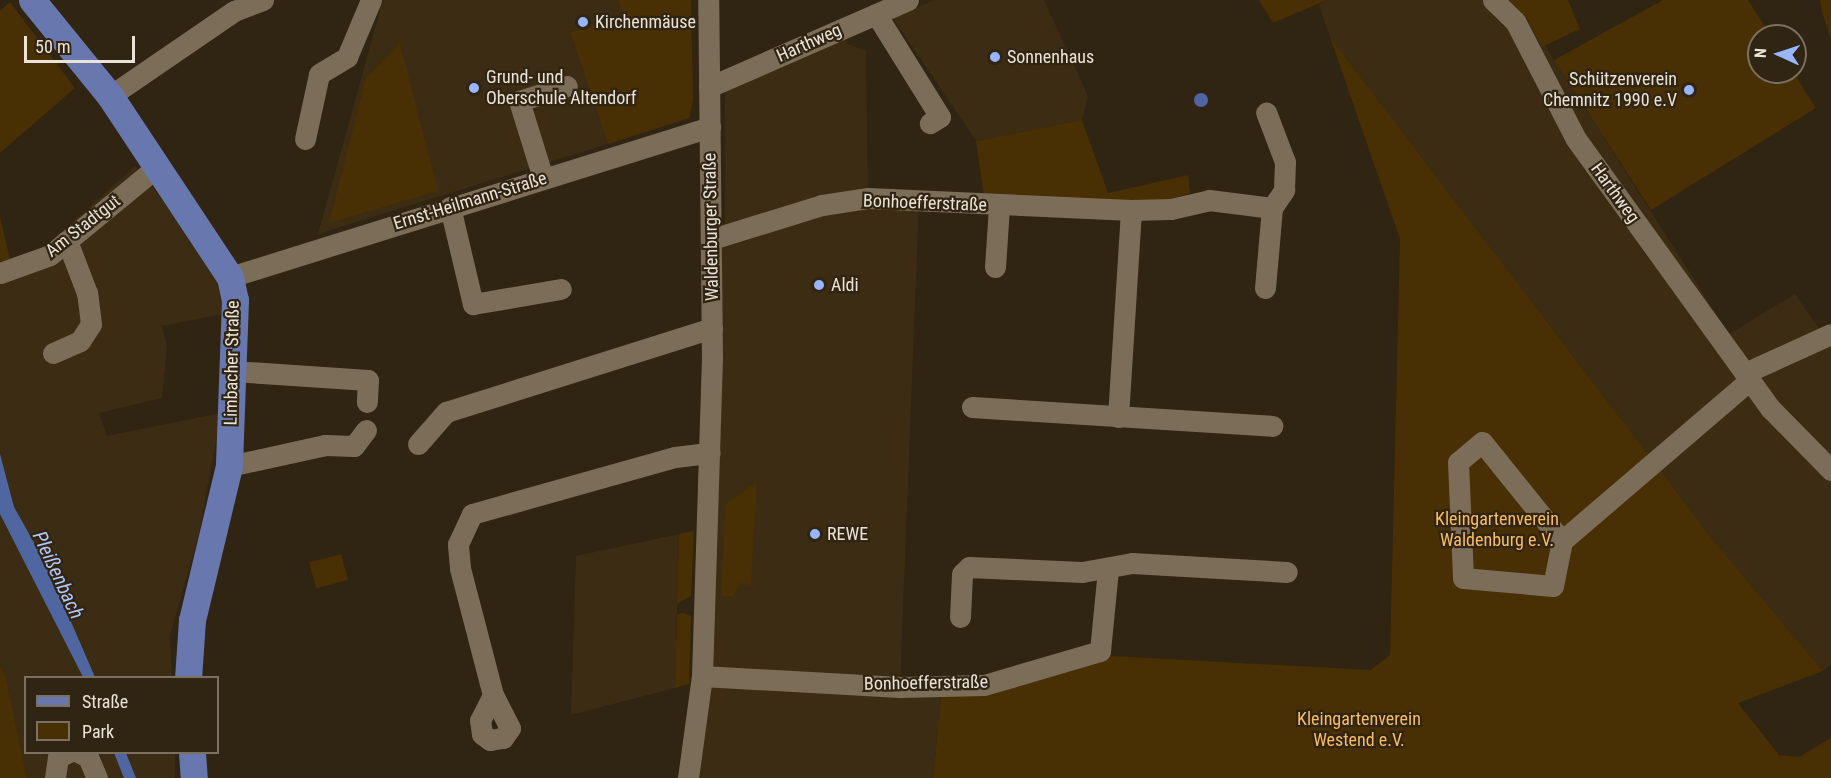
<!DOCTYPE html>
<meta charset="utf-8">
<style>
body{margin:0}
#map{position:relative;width:1831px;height:778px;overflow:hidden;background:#302412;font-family:"Roboto Condensed",sans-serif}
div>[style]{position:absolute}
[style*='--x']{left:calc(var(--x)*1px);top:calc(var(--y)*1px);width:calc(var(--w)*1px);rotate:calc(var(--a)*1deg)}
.built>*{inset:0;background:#3c2c13}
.green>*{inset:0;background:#482f04;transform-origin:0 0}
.water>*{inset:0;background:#4f66a1}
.round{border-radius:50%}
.minor>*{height:21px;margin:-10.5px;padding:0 10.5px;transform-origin:10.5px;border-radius:10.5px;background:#7c6d59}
.major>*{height:27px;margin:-13.5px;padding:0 13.5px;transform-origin:13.5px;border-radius:13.5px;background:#6878af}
.dots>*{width:16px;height:16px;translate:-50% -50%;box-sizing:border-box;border:3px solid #302412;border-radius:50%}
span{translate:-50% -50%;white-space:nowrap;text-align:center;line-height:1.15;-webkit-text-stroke:4.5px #302412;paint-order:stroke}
.poi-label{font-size:18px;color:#ebe3d8}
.left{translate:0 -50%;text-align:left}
.right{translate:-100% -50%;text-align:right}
.street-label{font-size:18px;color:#ebe3d8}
.park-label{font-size:18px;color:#fabd63}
.water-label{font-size:20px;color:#b2c8fc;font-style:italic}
.legend{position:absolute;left:24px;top:676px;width:195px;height:78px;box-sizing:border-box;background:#302412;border:2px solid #7b7061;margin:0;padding:8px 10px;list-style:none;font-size:18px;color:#ebe3d8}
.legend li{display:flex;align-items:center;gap:12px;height:30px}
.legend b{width:30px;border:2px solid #7b7061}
.north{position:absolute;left:1747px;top:24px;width:60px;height:60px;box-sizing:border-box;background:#302412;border:2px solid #7b7061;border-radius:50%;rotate:273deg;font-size:16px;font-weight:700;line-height:24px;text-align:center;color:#ebe3d8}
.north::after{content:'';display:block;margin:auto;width:21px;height:27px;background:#98b5fd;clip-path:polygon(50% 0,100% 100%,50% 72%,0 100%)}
.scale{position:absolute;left:24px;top:36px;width:111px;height:27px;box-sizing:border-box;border:3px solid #ebe3d8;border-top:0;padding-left:8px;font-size:18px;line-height:21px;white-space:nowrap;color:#ebe3d8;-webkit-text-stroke:4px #302412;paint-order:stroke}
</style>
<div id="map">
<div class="built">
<i style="clip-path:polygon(383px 0,618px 0,623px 15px,570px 32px,608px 144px,318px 234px)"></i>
<i style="clip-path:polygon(934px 0,1044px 0,1088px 96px,1082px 120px,976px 141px,893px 18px)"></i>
<i style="clip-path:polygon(1327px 0,1509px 0,1528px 19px,1729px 334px,1795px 294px,1831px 346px,1831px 664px,1823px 671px,1714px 541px,1330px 37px,1319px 5px)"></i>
<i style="clip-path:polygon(844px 37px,848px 44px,866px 51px,868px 198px,919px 200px,900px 687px,941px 697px,933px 778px,687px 778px,712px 239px,725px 235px,725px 91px)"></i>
<i style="clip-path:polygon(135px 166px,193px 238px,217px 280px,223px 314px,162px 326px,167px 346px,162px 398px,99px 413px,107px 436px,221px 413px,199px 533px,170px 636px,172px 677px,26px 678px,26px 752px,175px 753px,175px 778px,27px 778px,0 666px,0 262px,40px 251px)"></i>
<i style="clip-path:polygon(679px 534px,675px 688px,571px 715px,576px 556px)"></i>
</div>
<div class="green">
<i style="clip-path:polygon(618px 0,691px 0,693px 100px,689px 118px,608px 144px,570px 32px,623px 15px)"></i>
<i style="clip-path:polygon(1259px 0,1327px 0,1273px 23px)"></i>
<i style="clip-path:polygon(1509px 0,1568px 0,1580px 29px,1542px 47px,1528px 19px)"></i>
<i style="clip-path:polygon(1663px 0,1748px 0,1771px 36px,1759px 36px,1759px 72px,1793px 72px,1816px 108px,1651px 210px,1554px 60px)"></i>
<i style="clip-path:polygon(1820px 0,1831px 0,1831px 40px,1822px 12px)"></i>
<i style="clip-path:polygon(10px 2px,75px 88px,0 153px,0 11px)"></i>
<i style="clip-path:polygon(1330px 37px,1714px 541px,1823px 671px,1738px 703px,1779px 755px,1799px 757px,1831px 738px,1831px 778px,933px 778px,941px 697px,1113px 656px,1371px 670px,1390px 655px,1400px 239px)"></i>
<i style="clip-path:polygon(400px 43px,438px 191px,329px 223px,366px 78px)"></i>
<i style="clip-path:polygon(1082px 120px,1108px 193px,1188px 175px,1190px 193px,1159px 203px,984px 197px,976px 141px)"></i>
<i style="clip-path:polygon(0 217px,10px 259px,0 262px)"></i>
<i style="clip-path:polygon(757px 481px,751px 586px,741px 583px,733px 596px,721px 596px,726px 504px)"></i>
<i style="clip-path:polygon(694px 531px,691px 596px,677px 604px,679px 534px)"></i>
<i style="left:341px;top:554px;width:27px;height:33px;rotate:75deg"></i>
<i style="clip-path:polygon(684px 613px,691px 616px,689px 684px,675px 688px,677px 614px)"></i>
<i style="clip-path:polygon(0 666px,5px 675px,27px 778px,0 778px)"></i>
</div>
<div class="water">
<i class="round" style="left:1194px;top:93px;width:14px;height:14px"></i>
<i style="clip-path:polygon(0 454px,14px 507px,45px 562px,95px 677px,83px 677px,0 514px)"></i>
<i style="clip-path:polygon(114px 753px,126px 753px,136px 778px,124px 778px)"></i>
</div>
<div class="minor">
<i style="--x:1493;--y:0;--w:30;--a:44"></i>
<i style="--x:1515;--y:21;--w:133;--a:62.7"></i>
<i style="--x:1576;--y:139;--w:333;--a:54.2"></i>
<i style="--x:1771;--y:409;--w:86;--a:45.5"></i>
<i style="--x:876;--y:14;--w:121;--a:58.1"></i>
<i style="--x:940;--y:117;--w:12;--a:149"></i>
<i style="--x:709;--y:87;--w:217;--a:-23.6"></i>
<i style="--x:110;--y:96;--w:150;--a:-34.4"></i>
<i style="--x:234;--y:11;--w:31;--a:-21"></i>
<i style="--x:305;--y:139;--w:66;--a:-77.8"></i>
<i style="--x:319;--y:74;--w:33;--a:-31"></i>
<i style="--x:347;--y:57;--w:62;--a:-67.2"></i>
<i style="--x:543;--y:178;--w:81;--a:-107.3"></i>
<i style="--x:519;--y:101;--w:50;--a:-17.4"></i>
<i style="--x:450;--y:207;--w:100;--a:76.7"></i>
<i style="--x:473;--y:304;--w:89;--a:-9.7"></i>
<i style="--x:712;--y:239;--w:115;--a:-17.2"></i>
<i style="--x:822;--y:205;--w:47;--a:-8.7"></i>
<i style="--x:868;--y:198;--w:263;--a:2.6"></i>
<i style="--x:1131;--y:210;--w:40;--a:-1.4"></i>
<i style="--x:1171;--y:209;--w:39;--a:-13"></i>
<i style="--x:1209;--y:200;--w:64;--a:7.2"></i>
<i style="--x:1272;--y:208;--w:22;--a:-56"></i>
<i style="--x:1284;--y:190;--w:28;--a:-88"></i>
<i style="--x:1285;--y:162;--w:53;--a:-110.8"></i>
<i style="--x:995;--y:267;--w:61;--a:-86.2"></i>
<i style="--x:0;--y:273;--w:53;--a:-19.8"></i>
<i style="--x:50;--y:255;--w:141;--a:-39.5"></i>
<i style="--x:230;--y:277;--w:503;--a:-17.35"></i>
<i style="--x:1265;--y:288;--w:80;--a:-85"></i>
<i style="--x:53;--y:353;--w:30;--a:-24"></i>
<i style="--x:80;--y:341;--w:20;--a:-57"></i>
<i style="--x:91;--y:324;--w:31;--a:-97"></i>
<i style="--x:87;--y:293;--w:56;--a:-111"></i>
<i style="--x:233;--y:371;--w:135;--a:3.8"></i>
<i style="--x:368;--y:380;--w:22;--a:93"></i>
<i style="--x:1745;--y:373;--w:94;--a:-24.4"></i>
<i style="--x:972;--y:407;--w:301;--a:3.6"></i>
<i style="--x:1118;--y:417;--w:207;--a:-86.4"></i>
<i style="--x:418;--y:444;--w:43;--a:-48.8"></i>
<i style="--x:446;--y:412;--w:279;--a:-17.5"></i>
<i style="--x:229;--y:466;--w:98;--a:-12.3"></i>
<i style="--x:325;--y:445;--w:29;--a:2"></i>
<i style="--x:354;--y:446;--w:20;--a:-53"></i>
<i style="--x:1562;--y:541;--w:127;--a:-128.9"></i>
<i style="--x:1482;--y:442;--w:31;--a:140"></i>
<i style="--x:1458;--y:462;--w:116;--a:87.5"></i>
<i style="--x:1463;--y:578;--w:90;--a:5.1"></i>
<i style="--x:1553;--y:586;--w:46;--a:-78.7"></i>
<i style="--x:1562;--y:541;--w:248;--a:-40.6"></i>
<i style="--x:960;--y:617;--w:43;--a:-87.3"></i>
<i style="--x:962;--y:574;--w:10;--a:-45"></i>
<i style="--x:969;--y:567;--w:113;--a:2.5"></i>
<i style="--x:1082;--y:572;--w:51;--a:-10.2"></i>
<i style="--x:1132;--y:563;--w:155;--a:3.3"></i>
<i style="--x:702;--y:676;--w:198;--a:3.2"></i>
<i style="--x:900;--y:687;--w:84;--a:-1.4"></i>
<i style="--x:984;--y:685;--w:121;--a:-16.3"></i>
<i style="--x:1100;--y:651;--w:81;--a:-84.4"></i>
<i style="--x:493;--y:695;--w:28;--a:117"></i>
<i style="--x:480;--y:720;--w:14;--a:82"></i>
<i style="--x:482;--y:734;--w:10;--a:37"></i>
<i style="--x:490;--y:740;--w:13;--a:-9"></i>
<i style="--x:503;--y:738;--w:12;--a:-55"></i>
<i style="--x:510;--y:728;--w:37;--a:-117"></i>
<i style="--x:493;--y:695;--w:131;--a:-104.6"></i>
<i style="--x:460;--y:568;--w:24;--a:-95"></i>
<i style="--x:458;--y:544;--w:33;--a:-65"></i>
<i style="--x:472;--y:514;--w:211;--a:-15.7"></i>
<i style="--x:675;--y:457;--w:35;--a:-7"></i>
<i style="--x:78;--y:752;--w:11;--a:27"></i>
<i style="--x:88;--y:757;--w:23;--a:67"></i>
<i style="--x:55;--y:778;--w:21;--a:-82"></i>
<i style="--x:58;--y:757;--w:12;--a:-24"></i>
<i style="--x:688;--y:778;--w:103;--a:-82.2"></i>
<i style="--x:702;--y:676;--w:317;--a:-88.2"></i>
<i style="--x:712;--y:359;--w:359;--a:-90.6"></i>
</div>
<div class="major">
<i style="--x:32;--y:0;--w:124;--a:50.9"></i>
<i style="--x:110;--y:96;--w:217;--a:56.5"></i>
<i style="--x:230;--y:277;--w:24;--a:78"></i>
<i style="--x:235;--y:300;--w:166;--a:92.1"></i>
<i style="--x:229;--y:466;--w:158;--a:103.5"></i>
<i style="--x:192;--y:620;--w:58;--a:93.9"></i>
<i style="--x:192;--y:752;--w:26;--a:86"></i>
</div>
<div class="dots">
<i style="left:583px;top:22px;background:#98b5fd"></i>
<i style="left:995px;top:57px;background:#98b5fd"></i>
<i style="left:474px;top:88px;background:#98b5fd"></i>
<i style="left:1689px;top:90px;background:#98b5fd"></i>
<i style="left:819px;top:285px;background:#98b5fd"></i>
<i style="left:815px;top:534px;background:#98b5fd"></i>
</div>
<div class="poi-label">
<span class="left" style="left:595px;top:22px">Kirchenmäuse</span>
<span class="left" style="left:1007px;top:57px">Sonnenhaus</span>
<span class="left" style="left:486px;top:88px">Grund- und<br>Oberschule Altendorf</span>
<span class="right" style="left:1677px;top:90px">Schützenverein<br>Chemnitz 1990 e.V</span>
<span class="left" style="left:831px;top:285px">Aldi</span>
<span class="left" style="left:827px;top:534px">REWE</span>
</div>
<div class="street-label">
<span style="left:809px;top:43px;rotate:-24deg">Harthweg</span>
<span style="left:1615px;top:193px;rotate:54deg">Harthweg</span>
<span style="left:470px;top:201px;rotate:-17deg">Ernst-Heilmann-Straße</span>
<span style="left:925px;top:203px;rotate:2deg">Bonhoefferstraße</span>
<span style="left:83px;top:226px;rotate:-38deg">Am Stadtgut</span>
<span style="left:711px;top:227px;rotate:-91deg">Waldenburger Straße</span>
<span style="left:232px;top:363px;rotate:-89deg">Limbacher Straße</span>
<span style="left:926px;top:683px;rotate:-1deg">Bonhoefferstraße</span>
</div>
<div class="park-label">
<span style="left:1497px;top:530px">Kleingartenverein<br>Waldenburg e.V.</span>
<span style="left:1359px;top:730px">Kleingartenverein<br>Westend e.V.</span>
</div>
<div class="water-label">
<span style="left:58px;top:575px;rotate:65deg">Pleißenbach</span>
</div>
<ul class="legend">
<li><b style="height:8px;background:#6878af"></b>Straße</li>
<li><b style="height:16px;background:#482f04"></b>Park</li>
</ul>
<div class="north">N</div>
<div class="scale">50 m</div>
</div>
